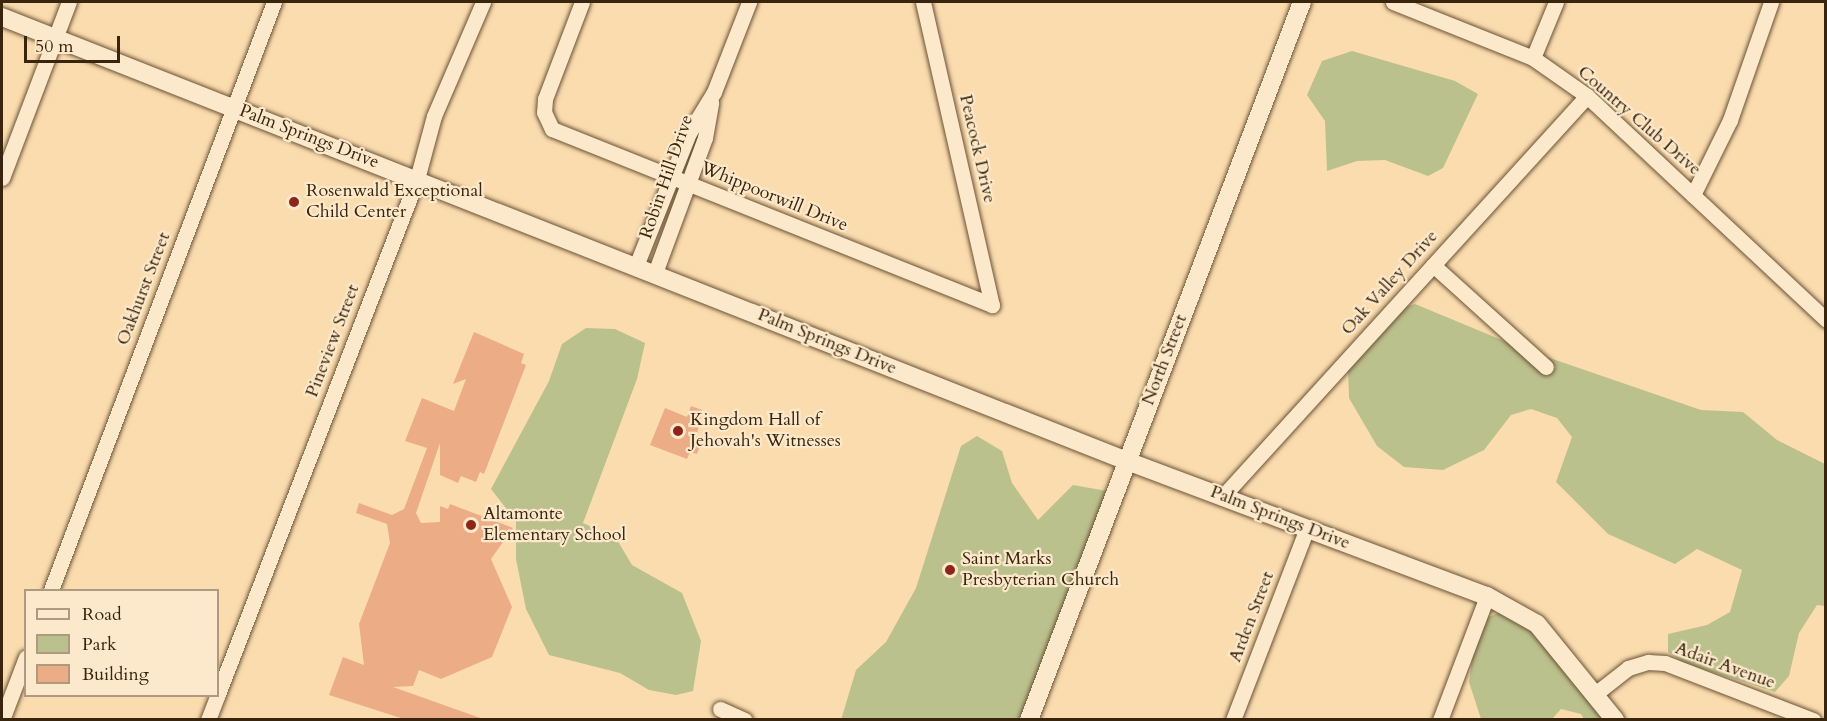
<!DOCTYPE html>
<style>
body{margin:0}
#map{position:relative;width:1827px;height:721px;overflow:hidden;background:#fbdcae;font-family:Cardo,serif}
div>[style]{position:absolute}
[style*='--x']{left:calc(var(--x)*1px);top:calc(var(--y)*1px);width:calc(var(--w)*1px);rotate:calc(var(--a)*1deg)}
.green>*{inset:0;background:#bbc18c}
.building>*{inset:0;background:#ecac86}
.roads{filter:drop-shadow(0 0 2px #6a5235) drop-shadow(0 0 2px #6a5235)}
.minor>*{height:15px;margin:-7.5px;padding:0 7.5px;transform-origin:7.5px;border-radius:7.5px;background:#fce8ca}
.tertiary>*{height:18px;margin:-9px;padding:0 9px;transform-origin:9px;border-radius:9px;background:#fce8ca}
.dots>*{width:16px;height:16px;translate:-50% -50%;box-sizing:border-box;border:3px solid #fce8ca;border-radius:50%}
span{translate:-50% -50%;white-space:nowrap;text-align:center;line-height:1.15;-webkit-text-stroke:4.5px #fce8ca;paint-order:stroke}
.street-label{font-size:18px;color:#39240d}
.poi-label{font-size:18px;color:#39240d}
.left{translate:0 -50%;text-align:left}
.frame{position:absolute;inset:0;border:3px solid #39240d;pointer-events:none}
.legend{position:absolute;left:24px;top:589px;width:195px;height:108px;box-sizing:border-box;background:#fce8ca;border:2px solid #ae9a7e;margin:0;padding:8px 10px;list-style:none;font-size:18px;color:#39240d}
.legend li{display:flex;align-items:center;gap:12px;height:30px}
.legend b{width:30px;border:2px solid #ae9a7e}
.scale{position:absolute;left:24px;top:36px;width:96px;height:27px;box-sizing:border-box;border:3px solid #39240d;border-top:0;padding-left:8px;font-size:18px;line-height:21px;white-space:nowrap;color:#39240d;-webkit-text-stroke:4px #fce8ca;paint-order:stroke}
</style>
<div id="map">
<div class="green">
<i style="clip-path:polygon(1352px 51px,1455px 81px,1478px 94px,1443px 168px,1428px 176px,1385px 160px,1357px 161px,1327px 171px,1325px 121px,1307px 95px,1322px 61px)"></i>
<i style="clip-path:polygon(1415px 304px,1509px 343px,1547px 376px,1556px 367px,1544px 356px,1701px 410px,1743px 412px,1777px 440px,1825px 464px,1825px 606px,1817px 605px,1799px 633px,1789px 676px,1775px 692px,1684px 663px,1668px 652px,1668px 634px,1707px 625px,1730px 612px,1742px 570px,1697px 549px,1675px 564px,1608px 534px,1556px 482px,1572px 437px,1557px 418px,1531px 409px,1511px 415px,1484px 450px,1443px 470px,1404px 467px,1377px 446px,1349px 398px,1348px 369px,1405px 307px)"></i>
<i style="clip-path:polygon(586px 328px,615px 329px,645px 343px,637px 379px,583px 523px,616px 538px,632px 565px,682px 593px,701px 641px,693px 691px,676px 695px,649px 690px,620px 673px,549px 655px,526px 609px,516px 559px,516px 521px,491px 489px,549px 381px,562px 344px)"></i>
<i style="clip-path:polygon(977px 436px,1002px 451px,1012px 483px,1038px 520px,1073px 485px,1107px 491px,1021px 719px,841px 720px,856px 670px,886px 642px,916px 588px,961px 446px)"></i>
<i style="clip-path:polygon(1503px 611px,1532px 628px,1606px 719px,1584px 719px,1581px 714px,1561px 709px,1552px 719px,1481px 719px,1469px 682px,1473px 654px,1486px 618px)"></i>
</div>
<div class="building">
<i style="clip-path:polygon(474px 332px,524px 354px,521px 363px,526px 365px,484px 474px,480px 472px,476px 482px,461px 476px,458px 483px,440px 475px,440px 443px,416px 513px,421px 523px,440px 522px,440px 506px,448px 509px,450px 504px,513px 528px,491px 559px,512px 607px,492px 657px,441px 679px,419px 670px,413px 686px,393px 687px,486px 720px,407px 720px,329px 695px,343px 657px,364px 665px,359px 624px,390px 543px,387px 524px,356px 513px,359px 503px,392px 515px,404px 509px,427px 448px,405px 441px,422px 398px,454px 411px,466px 379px,453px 384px)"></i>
<i style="clip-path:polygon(691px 406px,702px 410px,696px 439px,702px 441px,697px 454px,690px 452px,687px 459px,650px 445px,665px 408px,687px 417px)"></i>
</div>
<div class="roads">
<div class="minor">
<i style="--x:582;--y:2;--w:104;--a:110.9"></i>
<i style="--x:545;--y:99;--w:13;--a:94"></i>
<i style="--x:544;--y:112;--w:19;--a:65"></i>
<i style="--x:552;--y:129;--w:474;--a:21.8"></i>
<i style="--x:923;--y:2;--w:311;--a:77.2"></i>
<i style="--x:1393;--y:2;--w:151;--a:21.8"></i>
<i style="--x:1533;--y:58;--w:66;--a:35.1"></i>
<i style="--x:1587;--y:96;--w:328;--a:43.1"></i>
<i style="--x:1533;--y:58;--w:61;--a:-67.7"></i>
<i style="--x:2;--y:178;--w:188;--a:-69.2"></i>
<i style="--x:1693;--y:195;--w:84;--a:-63.7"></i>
<i style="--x:1730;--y:120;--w:125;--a:-70.8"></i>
<i style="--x:1433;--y:265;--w:152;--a:42.1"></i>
<i style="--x:636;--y:266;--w:143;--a:-68.3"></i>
<i style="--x:689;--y:133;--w:48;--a:-58.6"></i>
<i style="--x:714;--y:92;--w:97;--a:-68.7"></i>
<i style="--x:655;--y:273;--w:144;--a:-69.7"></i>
<i style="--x:705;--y:138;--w:36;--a:-80"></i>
<i style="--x:1223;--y:496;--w:541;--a:-47.7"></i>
<i style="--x:51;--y:590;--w:629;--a:-69.23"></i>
<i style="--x:218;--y:694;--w:552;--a:-68.87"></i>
<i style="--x:417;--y:179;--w:65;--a:-74.9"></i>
<i style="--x:434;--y:116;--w:124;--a:-66.7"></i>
<i style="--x:1595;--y:694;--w:42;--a:-38.2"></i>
<i style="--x:1628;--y:668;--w:21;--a:-17"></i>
<i style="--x:1648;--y:662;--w:17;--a:3"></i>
<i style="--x:1665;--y:663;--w:159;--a:21.1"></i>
<i style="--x:720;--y:709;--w:27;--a:24"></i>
<i style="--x:2;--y:720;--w:67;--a:-69.1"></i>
<i style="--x:208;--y:720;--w:26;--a:-69"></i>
<i style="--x:1233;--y:720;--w:206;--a:-68.9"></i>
<i style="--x:1440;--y:720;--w:133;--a:-69.2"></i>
</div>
<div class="tertiary">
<i style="--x:2;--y:17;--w:1209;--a:21.54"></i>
<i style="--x:1127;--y:461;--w:384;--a:20.6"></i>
<i style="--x:1487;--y:596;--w:57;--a:29.2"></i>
<i style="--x:1537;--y:624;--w:124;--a:50.9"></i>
<i style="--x:1029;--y:720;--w:768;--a:-69.18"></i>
</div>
</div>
<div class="dots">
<i style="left:294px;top:202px;background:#8f2418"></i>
<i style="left:678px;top:431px;background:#8f2418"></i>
<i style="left:471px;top:525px;background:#8f2418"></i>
<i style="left:950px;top:570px;background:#8f2418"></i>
</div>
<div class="street-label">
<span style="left:1639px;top:121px;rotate:41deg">Country Club Drive</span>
<span style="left:309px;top:137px;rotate:21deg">Palm Springs Drive</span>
<span style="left:977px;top:149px;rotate:77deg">Peacock Drive</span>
<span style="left:667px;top:177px;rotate:-71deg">Robin Hill Drive</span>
<span style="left:774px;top:197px;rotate:22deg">Whippoorwill Drive</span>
<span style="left:1390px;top:283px;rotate:-48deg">Oak Valley Drive</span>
<span style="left:144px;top:289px;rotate:-69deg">Oakhurst Street</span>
<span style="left:333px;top:341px;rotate:-69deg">Pineview Street</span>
<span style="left:827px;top:342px;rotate:22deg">Palm Springs Drive</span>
<span style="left:1165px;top:360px;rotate:-69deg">North Street</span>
<span style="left:1280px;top:518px;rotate:21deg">Palm Springs Drive</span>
<span style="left:1252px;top:617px;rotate:-69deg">Arden Street</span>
<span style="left:1725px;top:666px;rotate:20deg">Adair Avenue</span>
</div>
<div class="poi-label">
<span class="left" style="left:306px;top:202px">Rosenwald Exceptional<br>Child Center</span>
<span class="left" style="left:690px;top:431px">Kingdom Hall of<br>Jehovah's Witnesses</span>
<span class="left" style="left:483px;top:525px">Altamonte<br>Elementary School</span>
<span class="left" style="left:962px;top:570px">Saint Marks<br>Presbyterian Church</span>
</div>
<div class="frame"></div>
<ul class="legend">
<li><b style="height:8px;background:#fce8ca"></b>Road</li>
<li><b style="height:16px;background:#bbc18c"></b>Park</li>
<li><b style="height:16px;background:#ecac86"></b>Building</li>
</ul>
<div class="scale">50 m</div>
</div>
